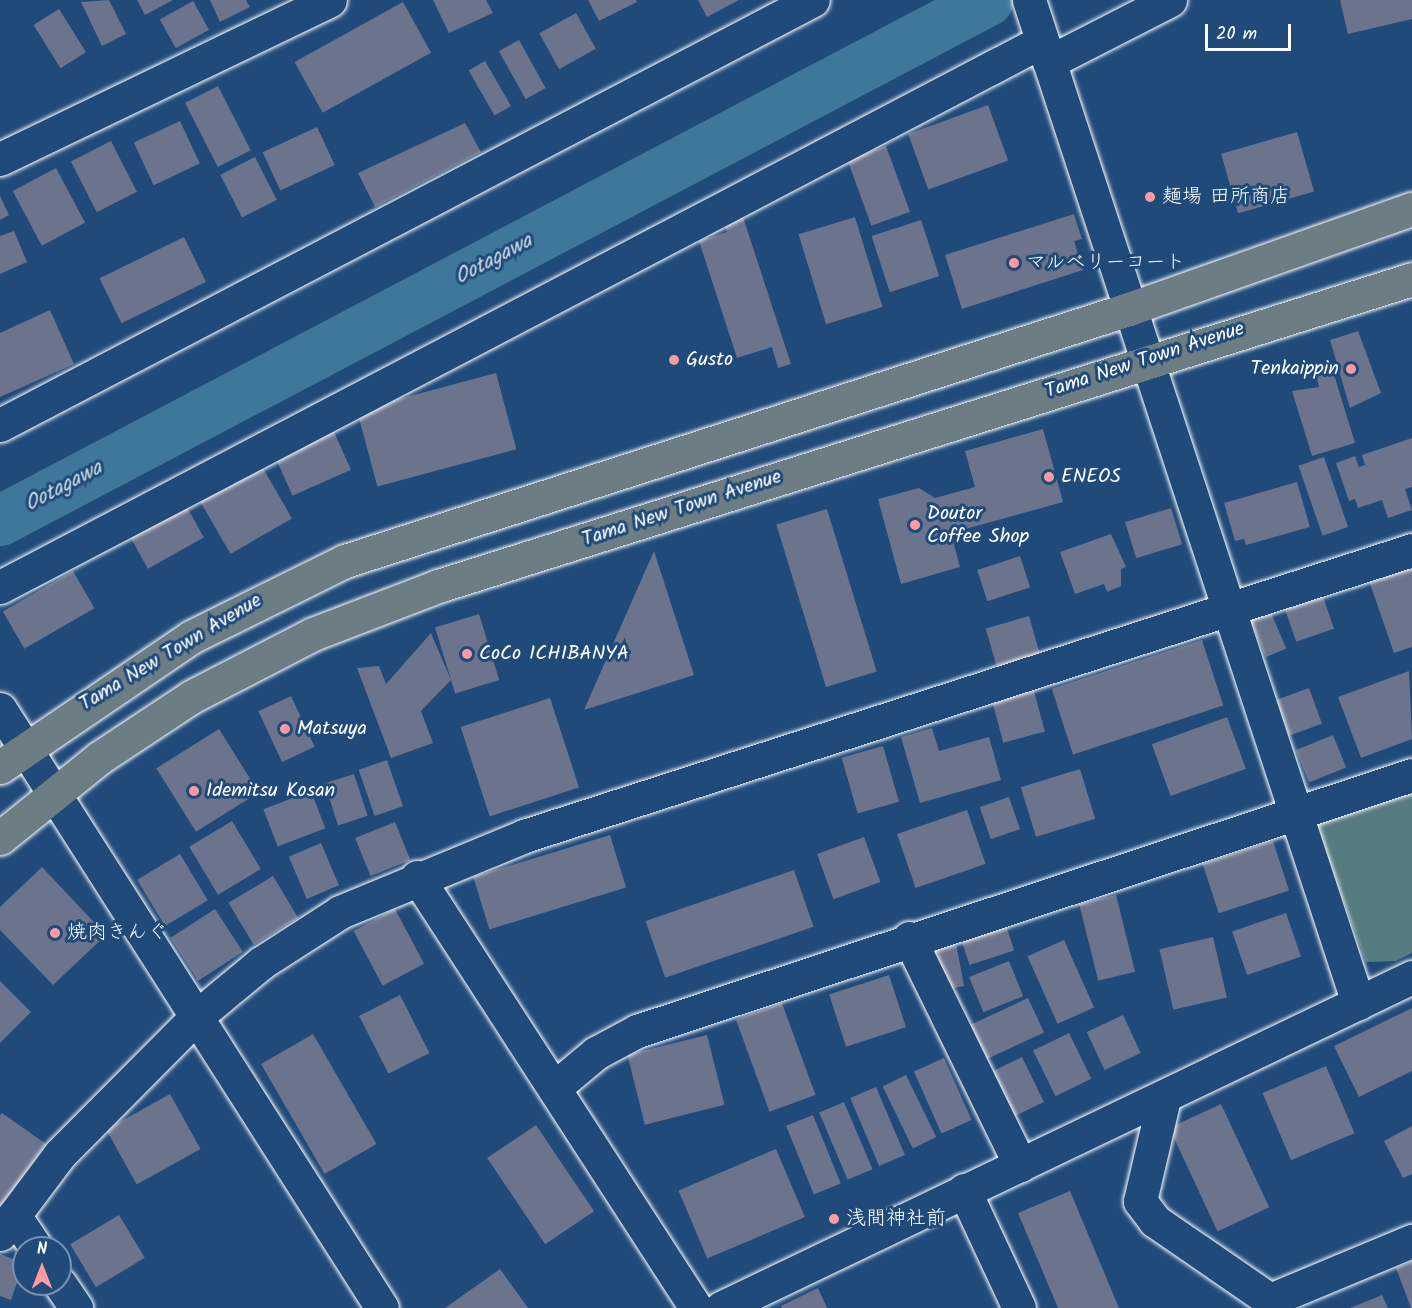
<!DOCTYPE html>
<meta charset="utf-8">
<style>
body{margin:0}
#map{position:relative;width:1412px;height:1308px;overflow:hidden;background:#1f4a7a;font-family:Kalam,"Klee One",sans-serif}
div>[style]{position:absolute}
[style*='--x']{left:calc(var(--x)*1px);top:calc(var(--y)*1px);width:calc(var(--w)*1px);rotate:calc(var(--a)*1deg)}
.green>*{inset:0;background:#567c81}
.river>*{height:51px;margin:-25.5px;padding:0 25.5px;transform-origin:25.5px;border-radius:25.5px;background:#3f779a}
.building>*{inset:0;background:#6b738d;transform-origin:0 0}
.roads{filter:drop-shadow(0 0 2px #fff) drop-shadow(0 0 2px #fff)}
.minor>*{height:33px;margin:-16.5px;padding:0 16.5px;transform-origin:16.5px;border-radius:16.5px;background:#1f4a7a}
.major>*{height:33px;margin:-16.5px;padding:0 16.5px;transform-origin:16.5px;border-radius:16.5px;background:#6d7d84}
.dots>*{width:16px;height:16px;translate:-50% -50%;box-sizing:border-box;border:3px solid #1f4a7a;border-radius:50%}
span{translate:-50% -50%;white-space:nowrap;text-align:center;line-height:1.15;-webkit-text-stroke:6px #1f4a7a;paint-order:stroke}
.poi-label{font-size:20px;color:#fff}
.left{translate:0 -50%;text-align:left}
.right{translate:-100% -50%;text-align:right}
.street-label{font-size:20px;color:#fff}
.water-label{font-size:21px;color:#cfdde6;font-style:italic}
.north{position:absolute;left:12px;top:1236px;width:60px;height:60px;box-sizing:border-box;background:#1f4a7a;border:2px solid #7992af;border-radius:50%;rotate:0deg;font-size:16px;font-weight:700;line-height:24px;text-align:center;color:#fff}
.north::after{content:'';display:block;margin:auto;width:21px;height:27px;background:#ff9aa2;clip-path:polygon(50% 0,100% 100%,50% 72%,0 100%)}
.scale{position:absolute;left:1205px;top:24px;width:86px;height:27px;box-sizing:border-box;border:3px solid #fff;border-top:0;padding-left:8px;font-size:18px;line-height:21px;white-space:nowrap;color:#fff;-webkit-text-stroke:4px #1f4a7a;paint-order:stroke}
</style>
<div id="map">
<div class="green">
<i style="clip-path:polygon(1412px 787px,1412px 953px,1396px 961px,1366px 962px,1314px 819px)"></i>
</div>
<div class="river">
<i style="--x:0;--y:520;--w:1116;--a:-27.76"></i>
</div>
<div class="building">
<i style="clip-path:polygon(109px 0,126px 34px,102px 46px,81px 2px)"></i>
<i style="clip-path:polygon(137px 0,173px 0,145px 15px)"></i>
<i style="clip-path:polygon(210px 0,246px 0,250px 7px,220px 22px)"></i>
<i style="clip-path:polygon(433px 0,486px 0,493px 13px,449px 33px)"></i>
<i style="clip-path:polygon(588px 0,636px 0,637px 2px,599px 21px)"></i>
<i style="clip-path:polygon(698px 0,739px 0,707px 17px)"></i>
<i style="clip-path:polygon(1340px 0,1412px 0,1412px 19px,1348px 34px)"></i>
<i style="left:193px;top:1px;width:33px;height:38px;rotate:61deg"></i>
<i style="left:403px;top:2px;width:58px;height:124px;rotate:61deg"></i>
<i style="left:59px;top:9px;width:51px;height:30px;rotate:58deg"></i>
<i style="left:576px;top:13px;width:41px;height:42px;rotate:61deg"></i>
<i style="left:519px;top:40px;width:55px;height:23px;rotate:61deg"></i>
<i style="left:485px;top:61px;width:52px;height:19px;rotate:60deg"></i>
<i style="left:218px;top:86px;width:72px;height:37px;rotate:63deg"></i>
<i style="left:988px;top:105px;width:59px;height:85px;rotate:70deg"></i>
<i style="left:180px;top:121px;width:47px;height:51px;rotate:65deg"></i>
<i style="clip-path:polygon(465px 123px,481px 152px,375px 207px,358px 173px)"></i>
<i style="left:317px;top:127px;width:42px;height:60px;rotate:65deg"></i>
<i style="left:1297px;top:132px;width:62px;height:79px;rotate:74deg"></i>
<i style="left:111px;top:141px;width:57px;height:45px;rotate:63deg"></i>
<i style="left:886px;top:146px;width:70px;height:41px;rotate:70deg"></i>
<i style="left:255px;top:157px;width:48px;height:39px;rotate:63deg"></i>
<i style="left:56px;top:168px;width:62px;height:49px;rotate:62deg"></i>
<i style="clip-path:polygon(0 196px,9px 215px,0 220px)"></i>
<i style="clip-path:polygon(1074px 214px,1082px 239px,1074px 241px,1083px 270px,962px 309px,945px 255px)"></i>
<i style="clip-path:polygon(743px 217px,791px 364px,778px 368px,772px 347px,737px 358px,699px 241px,727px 232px,724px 223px)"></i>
<i style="left:855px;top:217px;width:94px;height:59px;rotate:73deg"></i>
<i style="left:921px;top:220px;width:59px;height:52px;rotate:72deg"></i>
<i style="clip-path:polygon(14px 231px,27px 262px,0 274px,0 236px)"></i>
<i style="left:184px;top:237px;width:50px;height:94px;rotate:64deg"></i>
<i style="clip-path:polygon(50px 310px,74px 364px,0 397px,0 333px)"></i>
<i style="clip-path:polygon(1358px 331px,1381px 393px,1350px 408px,1330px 340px)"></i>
<i style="clip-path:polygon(1332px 368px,1355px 443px,1312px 456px,1292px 391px,1319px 387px,1316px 373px)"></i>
<i style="left:496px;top:373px;width:79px;height:144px;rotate:75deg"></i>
<i style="left:331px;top:425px;width:49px;height:64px;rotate:66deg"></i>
<i style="clip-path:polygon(1043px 429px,1063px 502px,951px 533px,960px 567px,901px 584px,878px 499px,919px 488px,935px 498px,975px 487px,965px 451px)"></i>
<i style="clip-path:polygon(1412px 438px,1412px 487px,1405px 489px,1412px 510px,1388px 518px,1382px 500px,1358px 508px,1355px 499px,1349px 501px,1336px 463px,1355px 456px,1359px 467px,1365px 465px,1362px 455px)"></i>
<i style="left:1324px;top:457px;width:74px;height:27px;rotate:71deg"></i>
<i style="left:260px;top:463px;width:64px;height:71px;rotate:60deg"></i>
<i style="clip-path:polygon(1297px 482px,1310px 527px,1246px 545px,1244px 539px,1235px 541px,1224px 503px)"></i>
<i style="left:183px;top:500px;width:43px;height:64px;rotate:61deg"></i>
<i style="left:1171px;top:508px;width:38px;height:48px;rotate:73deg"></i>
<i style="left:827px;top:509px;width:170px;height:53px;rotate:73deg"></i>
<i style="clip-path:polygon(1111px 534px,1126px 567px,1121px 569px,1121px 586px,1107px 592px,1104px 584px,1075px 594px,1060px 552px)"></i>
<i style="clip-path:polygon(654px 551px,694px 675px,584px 710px)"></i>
<i style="left:1020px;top:556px;width:33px;height:45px;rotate:72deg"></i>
<i style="clip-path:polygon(1412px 559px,1412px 647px,1394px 653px,1367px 575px)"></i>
<i style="left:73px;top:571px;width:43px;height:81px;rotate:60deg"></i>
<i style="left:1321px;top:591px;width:40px;height:40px;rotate:71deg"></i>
<i style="left:1269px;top:608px;width:44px;height:22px;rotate:67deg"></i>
<i style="left:479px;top:614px;width:69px;height:46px;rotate:73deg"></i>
<i style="left:1029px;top:616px;width:41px;height:45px;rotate:74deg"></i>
<i style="clip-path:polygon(431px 633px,451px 680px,421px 711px,433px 743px,391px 758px,357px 668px,379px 666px,386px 684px)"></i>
<i style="left:1202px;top:640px;width:69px;height:158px;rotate:72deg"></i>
<i style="clip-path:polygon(1409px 671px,1412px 739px,1361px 758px,1338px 697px)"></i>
<i style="left:1309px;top:688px;width:38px;height:35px;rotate:70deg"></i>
<i style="left:1034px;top:691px;width:42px;height:43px;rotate:75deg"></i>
<i style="left:291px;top:696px;width:56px;height:36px;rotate:65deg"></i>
<i style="left:550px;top:698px;width:94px;height:94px;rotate:72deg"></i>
<i style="left:1227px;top:717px;width:55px;height:80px;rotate:70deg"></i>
<i style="clip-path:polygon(932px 728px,939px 751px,989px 737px,1001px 780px,920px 803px,901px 737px)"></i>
<i style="left:219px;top:729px;width:75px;height:74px;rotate:58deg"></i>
<i style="left:1333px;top:735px;width:35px;height:40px;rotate:68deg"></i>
<i style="left:883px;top:746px;width:58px;height:43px;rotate:74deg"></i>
<i style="left:387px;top:760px;width:49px;height:30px;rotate:71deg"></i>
<i style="left:1080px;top:769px;width:52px;height:62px;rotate:73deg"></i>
<i style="left:354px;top:774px;width:44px;height:31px;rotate:72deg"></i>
<i style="left:311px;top:791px;width:40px;height:51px;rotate:69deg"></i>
<i style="left:1009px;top:797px;width:34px;height:31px;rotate:71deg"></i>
<i style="left:967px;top:810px;width:57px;height:74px;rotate:71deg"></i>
<i style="left:232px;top:821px;width:56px;height:50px;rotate:59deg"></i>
<i style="left:395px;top:822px;width:41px;height:43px;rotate:68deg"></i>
<i style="left:610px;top:835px;width:55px;height:143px;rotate:73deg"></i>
<i style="left:864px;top:837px;width:48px;height:50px;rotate:70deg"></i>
<i style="left:1273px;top:841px;width:52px;height:74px;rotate:72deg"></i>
<i style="left:321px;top:843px;width:46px;height:35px;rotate:67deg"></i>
<i style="left:180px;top:854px;width:54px;height:50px;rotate:59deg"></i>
<i style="clip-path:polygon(42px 867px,106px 935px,53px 985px,0 930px,0 907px)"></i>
<i style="left:794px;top:870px;width:60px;height:157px;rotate:71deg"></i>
<i style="left:273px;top:876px;width:49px;height:52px;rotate:59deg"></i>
<i style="left:1116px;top:895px;width:79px;height:38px;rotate:76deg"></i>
<i style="left:215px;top:909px;width:51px;height:53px;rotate:57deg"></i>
<i style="left:395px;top:909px;width:62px;height:47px;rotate:62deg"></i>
<i style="left:1286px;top:913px;width:46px;height:57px;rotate:71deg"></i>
<i style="left:1004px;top:919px;width:33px;height:47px;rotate:72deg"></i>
<i style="left:1213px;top:937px;width:62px;height:55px;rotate:77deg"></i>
<i style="left:955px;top:939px;width:48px;height:20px;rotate:79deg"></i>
<i style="left:1064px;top:940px;width:74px;height:40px;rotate:66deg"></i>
<i style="left:1009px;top:961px;width:38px;height:43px;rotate:68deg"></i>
<i style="left:889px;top:975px;width:55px;height:63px;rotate:72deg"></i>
<i style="clip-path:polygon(0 981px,31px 1012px,0 1043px)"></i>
<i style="left:400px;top:995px;width:65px;height:46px;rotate:63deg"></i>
<i style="left:1028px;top:998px;width:38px;height:64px;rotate:65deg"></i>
<i style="left:782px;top:1003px;width:98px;height:49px;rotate:70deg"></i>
<i style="clip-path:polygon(1412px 1008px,1412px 1071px,1359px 1097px,1334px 1046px)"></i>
<i style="left:1123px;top:1015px;width:42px;height:40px;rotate:65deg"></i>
<i style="left:1069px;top:1033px;width:51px;height:40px;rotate:64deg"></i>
<i style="left:313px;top:1034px;width:127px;height:60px;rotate:60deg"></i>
<i style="left:707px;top:1035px;width:72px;height:82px;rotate:76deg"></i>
<i style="left:1022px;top:1057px;width:50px;height:35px;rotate:64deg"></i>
<i style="left:944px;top:1058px;width:68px;height:33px;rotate:66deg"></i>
<i style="left:1326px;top:1066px;width:73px;height:69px;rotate:67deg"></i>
<i style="left:906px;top:1075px;width:69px;height:26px;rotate:64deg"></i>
<i style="left:876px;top:1087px;width:74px;height:28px;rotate:67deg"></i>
<i style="left:170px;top:1094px;width:63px;height:73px;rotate:61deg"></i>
<i style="left:844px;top:1102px;width:73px;height:27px;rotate:67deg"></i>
<i style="left:1221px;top:1104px;width:114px;height:57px;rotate:65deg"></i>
<i style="clip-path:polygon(2px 1113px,46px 1144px,0 1208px,0 1115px)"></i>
<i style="left:813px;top:1115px;width:74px;height:29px;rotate:68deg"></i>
<i style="left:536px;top:1125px;width:104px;height:59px;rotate:56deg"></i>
<i style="clip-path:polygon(1412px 1126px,1412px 1174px,1403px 1178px,1384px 1141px)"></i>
<i style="left:776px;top:1149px;width:74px;height:106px;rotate:67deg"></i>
<i style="clip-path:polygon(1070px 1191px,1119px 1308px,1058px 1308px,1018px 1213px)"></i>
<i style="left:119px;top:1215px;width:50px;height:57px;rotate:59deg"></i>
<i style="clip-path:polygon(0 1254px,24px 1263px,11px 1300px,0 1296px)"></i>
<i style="clip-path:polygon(1412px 1262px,1412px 1308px,1411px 1308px,1396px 1268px)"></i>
<i style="clip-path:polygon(500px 1269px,528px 1308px,445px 1308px)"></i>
<i style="clip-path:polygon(818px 1288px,827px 1308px,782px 1308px,781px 1306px)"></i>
<i style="clip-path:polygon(1382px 1295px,1388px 1308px,1350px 1308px)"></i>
</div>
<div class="roads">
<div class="minor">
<i style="--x:1029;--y:0;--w:1056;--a:71.84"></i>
<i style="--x:1049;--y:62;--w:136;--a:-27.1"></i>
<i style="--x:0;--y:159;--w:366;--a:-25.7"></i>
<i style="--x:0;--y:425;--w:917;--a:-27.6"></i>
<i style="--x:0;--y:587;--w:1176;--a:-27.65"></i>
<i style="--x:0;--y:709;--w:710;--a:57.47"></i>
<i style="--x:417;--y:877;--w:513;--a:57.08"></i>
<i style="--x:909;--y:938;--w:253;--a:63.9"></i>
<i style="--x:554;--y:1088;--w:55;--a:-39.8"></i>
<i style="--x:596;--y:1053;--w:47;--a:-28.2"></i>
<i style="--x:637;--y:1031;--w:816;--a:-18.28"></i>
<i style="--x:1164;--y:1098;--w:106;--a:103.1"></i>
<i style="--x:1140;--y:1201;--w:25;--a:53"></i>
<i style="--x:1155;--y:1221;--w:140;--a:34.5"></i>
<i style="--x:1270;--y:1300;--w:154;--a:-22.6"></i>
<i style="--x:964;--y:1190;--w:130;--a:65"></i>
<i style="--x:14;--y:1215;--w:40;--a:56"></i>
<i style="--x:0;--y:1234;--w:100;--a:-53.1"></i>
<i style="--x:60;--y:1154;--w:193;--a:-45.2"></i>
<i style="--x:196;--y:1017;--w:85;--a:-39.7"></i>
<i style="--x:261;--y:963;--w:94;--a:-32.8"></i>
<i style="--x:340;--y:912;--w:199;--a:-22.4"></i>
<i style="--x:524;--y:836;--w:933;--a:-17.85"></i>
<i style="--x:60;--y:1284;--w:29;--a:56"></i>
<i style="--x:721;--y:1308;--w:766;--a:-25.6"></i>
</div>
<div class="major">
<i style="--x:0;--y:767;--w:231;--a:-34.2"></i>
<i style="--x:191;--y:637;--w:172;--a:-26.3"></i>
<i style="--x:345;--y:561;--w:824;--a:-17.82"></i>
<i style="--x:1129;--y:309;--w:300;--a:-19.5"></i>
<i style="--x:0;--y:838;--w:127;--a:-38.9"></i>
<i style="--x:99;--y:758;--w:110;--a:-33.5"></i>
<i style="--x:191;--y:697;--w:137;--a:-27.3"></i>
<i style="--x:313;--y:634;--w:134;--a:-21"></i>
<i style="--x:438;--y:586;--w:1021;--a:-17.49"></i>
</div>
</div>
<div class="dots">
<i style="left:1150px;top:197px;background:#ff9aa2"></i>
<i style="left:1014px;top:263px;background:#ff9aa2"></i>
<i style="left:674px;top:360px;background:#ff9aa2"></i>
<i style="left:1351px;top:369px;background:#ff9aa2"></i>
<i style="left:1049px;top:477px;background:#ff9aa2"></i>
<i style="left:915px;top:525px;background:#ff9aa2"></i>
<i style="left:467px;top:654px;background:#ff9aa2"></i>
<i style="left:285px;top:729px;background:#ff9aa2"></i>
<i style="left:194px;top:791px;background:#ff9aa2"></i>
<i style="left:55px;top:933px;background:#ff9aa2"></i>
<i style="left:834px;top:1219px;background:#ff9aa2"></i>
</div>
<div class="poi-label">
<span class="left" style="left:1162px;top:197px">麺場 田所商店</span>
<span class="left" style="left:1026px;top:263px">マルベリーコート</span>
<span class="left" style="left:686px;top:360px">Gusto</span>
<span class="right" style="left:1339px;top:369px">Tenkaippin</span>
<span class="left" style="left:1061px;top:477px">ENEOS</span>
<span class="left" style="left:927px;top:526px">Doutor<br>Coffee Shop</span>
<span class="left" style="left:479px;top:654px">CoCo ICHIBANYA</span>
<span class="left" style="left:297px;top:729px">Matsuya</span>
<span class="left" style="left:206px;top:791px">Idemitsu Kosan</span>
<span class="left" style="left:67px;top:933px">焼肉きんぐ</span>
<span class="left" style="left:846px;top:1219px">浅間神社前</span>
</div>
<div class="street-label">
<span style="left:1145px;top:361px;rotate:-18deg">Tama New Town Avenue</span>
<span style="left:682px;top:509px;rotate:-18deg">Tama New Town Avenue</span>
<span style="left:171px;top:653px;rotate:-31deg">Tama New Town Avenue</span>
</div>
<div class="water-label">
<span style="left:494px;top:260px;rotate:-28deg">Ootagawa</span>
<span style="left:64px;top:487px;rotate:-28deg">Ootagawa</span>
</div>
<div class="north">N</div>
<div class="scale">20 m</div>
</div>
